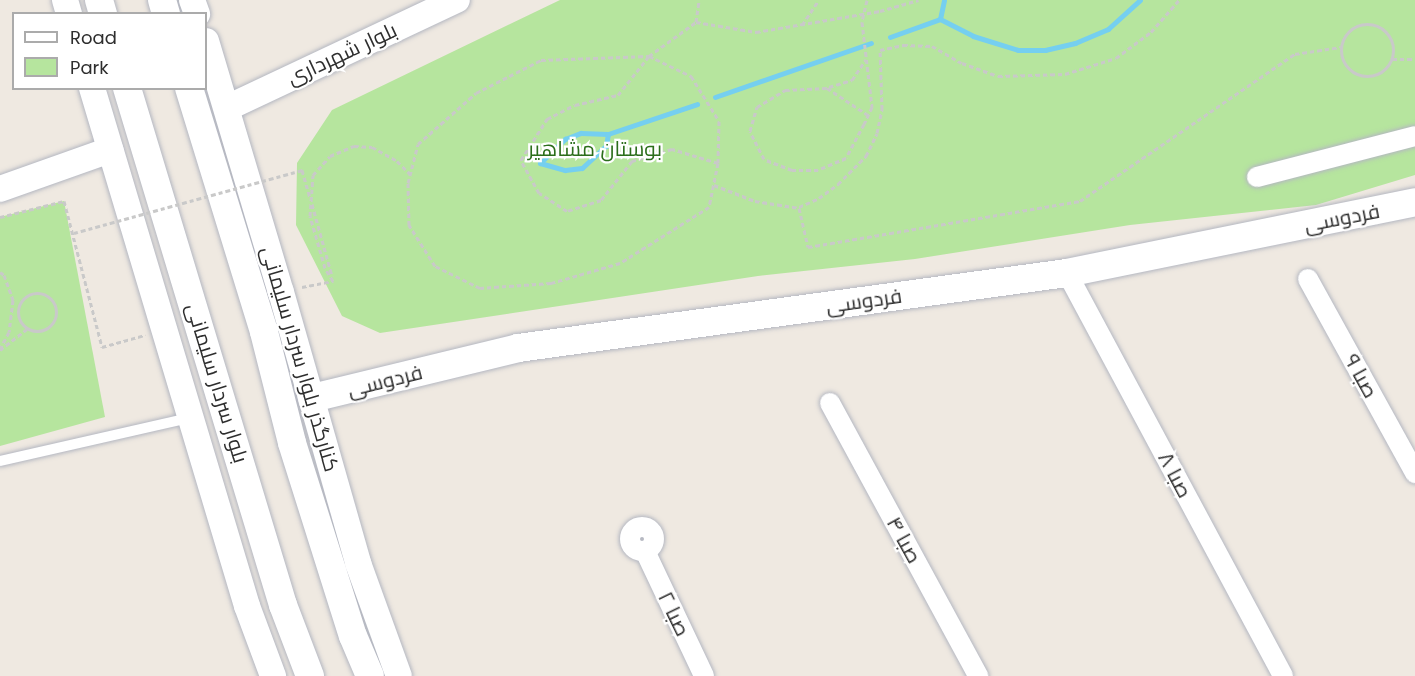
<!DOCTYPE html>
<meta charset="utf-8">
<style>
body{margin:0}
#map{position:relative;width:1415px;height:676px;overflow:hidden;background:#efe9e1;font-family:Poppins,Cairo,sans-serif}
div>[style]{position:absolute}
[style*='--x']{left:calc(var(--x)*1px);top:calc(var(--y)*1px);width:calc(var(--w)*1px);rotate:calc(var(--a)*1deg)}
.green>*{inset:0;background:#b6e59e}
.stream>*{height:5px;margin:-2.5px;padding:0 2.5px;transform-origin:2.5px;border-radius:2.5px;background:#75cff0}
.path>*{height:3px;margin-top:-1.5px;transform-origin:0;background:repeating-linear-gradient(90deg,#c9c9c9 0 4.5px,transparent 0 7.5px)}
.path>.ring{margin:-1.5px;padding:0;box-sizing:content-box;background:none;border:3px solid #c9c9c9;border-radius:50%}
.roads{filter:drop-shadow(0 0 2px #b4b7c1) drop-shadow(0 0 2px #b4b7c1)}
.service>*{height:10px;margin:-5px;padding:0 5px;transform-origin:5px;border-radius:5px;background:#fff}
.minor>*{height:20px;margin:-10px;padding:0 10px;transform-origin:10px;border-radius:10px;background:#fff}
.minor>.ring{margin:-10px;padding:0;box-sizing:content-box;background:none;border:20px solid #fff;border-radius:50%}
.tertiary>*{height:26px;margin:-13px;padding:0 13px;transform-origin:13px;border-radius:13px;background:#fff}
.secondary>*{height:28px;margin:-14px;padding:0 14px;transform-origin:14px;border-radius:14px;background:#fff}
.path-bridge>*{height:3px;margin-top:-1.5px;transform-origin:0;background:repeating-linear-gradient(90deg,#c9c9c9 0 4.5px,transparent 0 7.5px)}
span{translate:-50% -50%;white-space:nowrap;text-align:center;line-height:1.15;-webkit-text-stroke:4.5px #fff;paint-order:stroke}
.street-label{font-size:21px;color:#2e2e2e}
.park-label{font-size:21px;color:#2c6e1b}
.legend{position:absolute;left:12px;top:12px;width:195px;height:78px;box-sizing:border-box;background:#fff;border:2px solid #ababab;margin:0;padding:8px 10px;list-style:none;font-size:18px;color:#2e2e2e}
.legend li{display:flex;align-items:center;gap:12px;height:30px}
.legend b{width:30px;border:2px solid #ababab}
</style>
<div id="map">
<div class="green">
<i style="clip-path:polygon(560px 0,1415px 0,1415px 175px,1316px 205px,1130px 225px,915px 259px,758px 276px,380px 333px,342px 316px,296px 225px,297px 163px,332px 110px)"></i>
<i style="clip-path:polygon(64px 201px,105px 417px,0 446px,0 217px)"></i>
</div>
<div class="stream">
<i style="--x:940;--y:19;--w:19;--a:-78"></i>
<i style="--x:890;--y:37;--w:53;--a:-19.8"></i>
<i style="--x:940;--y:19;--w:37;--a:27"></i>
<i style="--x:973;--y:36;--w:47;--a:17.3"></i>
<i style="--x:1018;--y:50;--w:27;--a:0"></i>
<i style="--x:1045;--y:50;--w:31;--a:-13"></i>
<i style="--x:1075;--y:43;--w:36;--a:-23"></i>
<i style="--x:1108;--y:29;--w:43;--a:-42.2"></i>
<i style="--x:715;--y:97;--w:165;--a:-19.1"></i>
<i style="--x:540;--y:163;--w:35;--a:-44"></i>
<i style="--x:565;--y:139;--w:17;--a:-21"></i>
<i style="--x:581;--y:133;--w:27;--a:2"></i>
<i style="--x:608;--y:134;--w:94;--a:-18.6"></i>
<i style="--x:540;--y:163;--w:26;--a:16"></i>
<i style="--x:565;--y:170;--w:17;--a:-7"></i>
<i style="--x:582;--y:168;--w:33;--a:-43"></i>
<i style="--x:606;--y:146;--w:12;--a:-81"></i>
</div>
<div class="path">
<i style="--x:867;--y:0;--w:23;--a:103"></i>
<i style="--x:862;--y:22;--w:86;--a:83.3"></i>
<i style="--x:872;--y:107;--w:19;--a:115"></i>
<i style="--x:864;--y:124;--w:38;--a:118"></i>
<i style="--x:846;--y:158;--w:30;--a:157"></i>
<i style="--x:818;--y:170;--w:26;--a:180"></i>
<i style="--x:792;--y:170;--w:30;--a:-159"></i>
<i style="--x:764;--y:159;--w:31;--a:-117"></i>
<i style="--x:750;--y:131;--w:25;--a:-74"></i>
<i style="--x:757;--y:107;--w:33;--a:-31"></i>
<i style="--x:785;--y:90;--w:42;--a:-2.7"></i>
<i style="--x:827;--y:88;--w:49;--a:33.4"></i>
<i style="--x:696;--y:22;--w:22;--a:-82"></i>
<i class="ring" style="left:1341px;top:24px;width:49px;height:49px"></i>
<i style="--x:802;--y:25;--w:30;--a:-56"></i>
<i style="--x:649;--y:56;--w:47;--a:25.5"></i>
<i style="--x:691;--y:76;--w:53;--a:58.1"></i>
<i style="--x:719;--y:121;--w:42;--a:91.4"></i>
<i style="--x:718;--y:163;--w:45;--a:101.6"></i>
<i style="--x:709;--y:207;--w:105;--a:147.8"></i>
<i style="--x:620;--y:263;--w:72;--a:163.8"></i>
<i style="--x:551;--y:283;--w:71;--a:176"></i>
<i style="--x:480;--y:288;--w:50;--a:-153.9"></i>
<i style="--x:435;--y:266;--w:49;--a:-122.4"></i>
<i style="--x:409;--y:225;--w:42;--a:-91.4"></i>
<i style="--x:408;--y:183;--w:40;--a:-75.6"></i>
<i style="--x:418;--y:144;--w:77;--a:-41.3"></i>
<i style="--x:476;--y:93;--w:73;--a:-26.9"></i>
<i style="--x:541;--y:60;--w:108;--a:-2.1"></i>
<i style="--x:1392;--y:59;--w:23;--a:0"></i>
<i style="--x:829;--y:87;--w:24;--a:-17"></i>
<i style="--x:852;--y:80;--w:25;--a:-56"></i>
<i style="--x:718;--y:163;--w:48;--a:-163.1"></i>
<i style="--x:672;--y:149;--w:42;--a:163.3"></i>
<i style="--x:632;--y:161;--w:50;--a:128.5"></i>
<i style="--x:601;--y:200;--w:36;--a:162"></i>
<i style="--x:567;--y:211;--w:33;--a:-147"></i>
<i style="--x:539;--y:193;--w:38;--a:-119"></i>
<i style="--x:521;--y:160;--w:49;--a:-57.6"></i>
<i style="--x:547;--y:119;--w:31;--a:-27"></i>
<i style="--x:575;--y:105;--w:44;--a:-13.1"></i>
<i style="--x:618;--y:95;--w:50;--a:-51.5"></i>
<i style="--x:649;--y:56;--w:58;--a:-35.9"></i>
<i style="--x:696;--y:22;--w:61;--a:9.5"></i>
<i style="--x:756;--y:32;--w:126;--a:-9.6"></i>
<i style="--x:880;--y:11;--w:40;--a:-16"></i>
<i style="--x:302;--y:170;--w:29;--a:74"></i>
<i style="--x:714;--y:185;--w:44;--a:21.3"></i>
<i style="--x:755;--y:201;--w:45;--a:9"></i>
<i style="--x:799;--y:208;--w:40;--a:77"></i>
<i style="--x:808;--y:247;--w:276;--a:-9.6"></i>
<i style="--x:1080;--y:201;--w:260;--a:-34.4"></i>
<i style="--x:1295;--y:54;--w:47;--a:-8.7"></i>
<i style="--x:312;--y:204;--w:75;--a:74.5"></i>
<i style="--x:799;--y:207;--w:22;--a:-24"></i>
<i style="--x:819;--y:198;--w:24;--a:-36"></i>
<i style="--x:838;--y:184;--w:40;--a:-45"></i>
<i style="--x:866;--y:156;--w:25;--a:-64"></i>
<i style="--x:877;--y:133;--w:25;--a:-78"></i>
<i style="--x:882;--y:109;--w:59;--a:-91.9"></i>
<i style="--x:880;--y:50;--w:24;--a:-12"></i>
<i style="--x:903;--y:45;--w:29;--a:2"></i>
<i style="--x:932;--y:46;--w:34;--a:30"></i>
<i style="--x:962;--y:63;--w:38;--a:20"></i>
<i style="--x:998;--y:76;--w:67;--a:-1.7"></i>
<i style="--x:1065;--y:74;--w:53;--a:-17.4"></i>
<i style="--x:1116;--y:58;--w:44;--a:-36.6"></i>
<i style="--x:1151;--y:32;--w:43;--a:-48.8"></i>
<i style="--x:0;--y:217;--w:66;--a:-14"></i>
<i style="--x:64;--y:201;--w:151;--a:75.4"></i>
<i style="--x:102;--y:347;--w:45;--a:-15.6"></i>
<i style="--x:0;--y:272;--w:5;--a:37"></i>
<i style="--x:4;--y:275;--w:27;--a:70"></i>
<i style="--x:13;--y:300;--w:32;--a:97"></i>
<i style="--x:9;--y:332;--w:19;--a:118"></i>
<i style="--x:333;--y:281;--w:15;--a:-122"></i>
<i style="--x:325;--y:268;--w:54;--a:-106.1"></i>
<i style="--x:310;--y:216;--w:41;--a:-85.8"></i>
<i style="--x:313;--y:175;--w:25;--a:-48"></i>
<i style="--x:330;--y:156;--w:26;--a:-23"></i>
<i style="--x:354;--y:146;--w:18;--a:3"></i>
<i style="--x:372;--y:147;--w:29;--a:29"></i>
<i style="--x:397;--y:161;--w:18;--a:45"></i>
<i style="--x:302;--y:287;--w:32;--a:-11"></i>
<i class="ring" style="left:18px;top:293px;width:35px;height:35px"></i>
<i style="--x:0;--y:350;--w:34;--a:-38"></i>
</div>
<div class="roads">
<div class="service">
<i style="--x:0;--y:461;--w:195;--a:-12.8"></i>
</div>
<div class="minor">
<i style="--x:1257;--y:177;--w:163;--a:-14.5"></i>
<i style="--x:1067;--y:273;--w:457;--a:61.8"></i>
<i style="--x:1308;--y:279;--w:222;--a:61.1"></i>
<i style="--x:830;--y:403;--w:311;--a:61.5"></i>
<i class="ring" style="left:630px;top:527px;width:4px;height:4px"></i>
<i style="--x:645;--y:551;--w:138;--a:64.7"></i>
</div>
<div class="tertiary">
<i style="--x:65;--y:0;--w:15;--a:74"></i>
<i style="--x:192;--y:0;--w:15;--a:70"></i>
<i style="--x:206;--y:41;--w:262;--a:73.4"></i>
<i style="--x:281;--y:292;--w:282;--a:74.1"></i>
<i style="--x:358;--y:563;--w:120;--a:70.1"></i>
<i style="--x:92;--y:88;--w:541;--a:73.34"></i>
<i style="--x:247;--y:606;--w:75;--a:69.6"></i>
<i style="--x:227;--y:108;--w:254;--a:-25.2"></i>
<i style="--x:0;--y:189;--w:117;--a:-19.5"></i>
</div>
<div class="secondary">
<i style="--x:99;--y:0;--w:15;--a:74"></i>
<i style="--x:162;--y:0;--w:15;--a:74"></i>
<i style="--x:127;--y:88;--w:540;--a:73.21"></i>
<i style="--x:283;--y:605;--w:76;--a:69.2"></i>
<i style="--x:189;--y:88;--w:255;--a:72.9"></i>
<i style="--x:264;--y:332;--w:114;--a:75.8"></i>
<i style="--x:292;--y:443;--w:202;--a:72.5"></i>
<i style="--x:353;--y:636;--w:43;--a:67"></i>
<i style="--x:312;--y:398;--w:212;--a:-13.6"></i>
<i style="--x:518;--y:348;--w:554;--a:-7.78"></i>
<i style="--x:1067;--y:273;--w:355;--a:-11.5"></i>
</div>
</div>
<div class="path-bridge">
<i style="--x:74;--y:233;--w:237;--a:-15.4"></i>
</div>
<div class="street-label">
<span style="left:342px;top:54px;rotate:-25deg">بلوار شهرداری</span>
<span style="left:1342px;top:218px;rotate:-11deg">فردوسی</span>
<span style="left:864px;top:301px;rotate:-8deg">فردوسی</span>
<span style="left:300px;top:359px;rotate:74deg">کنارگذر بلوار سردار سلیمانی</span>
<span style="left:1361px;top:376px;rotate:61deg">صبا ۹</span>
<span style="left:385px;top:381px;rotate:-14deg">فردوسی</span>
<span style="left:217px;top:383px;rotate:73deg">بلوار سردار سلیمانی</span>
<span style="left:1175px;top:475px;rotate:62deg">صبا ۸</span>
<span style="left:904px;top:540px;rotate:61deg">صبا ۴</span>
<span style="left:674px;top:614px;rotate:64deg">صبا ۲</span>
</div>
<div class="park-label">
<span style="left:595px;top:149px">بوستان مشاهیر</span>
</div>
<ul class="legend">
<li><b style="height:8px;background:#fff"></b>Road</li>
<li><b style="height:16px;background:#b6e59e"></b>Park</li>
</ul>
</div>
